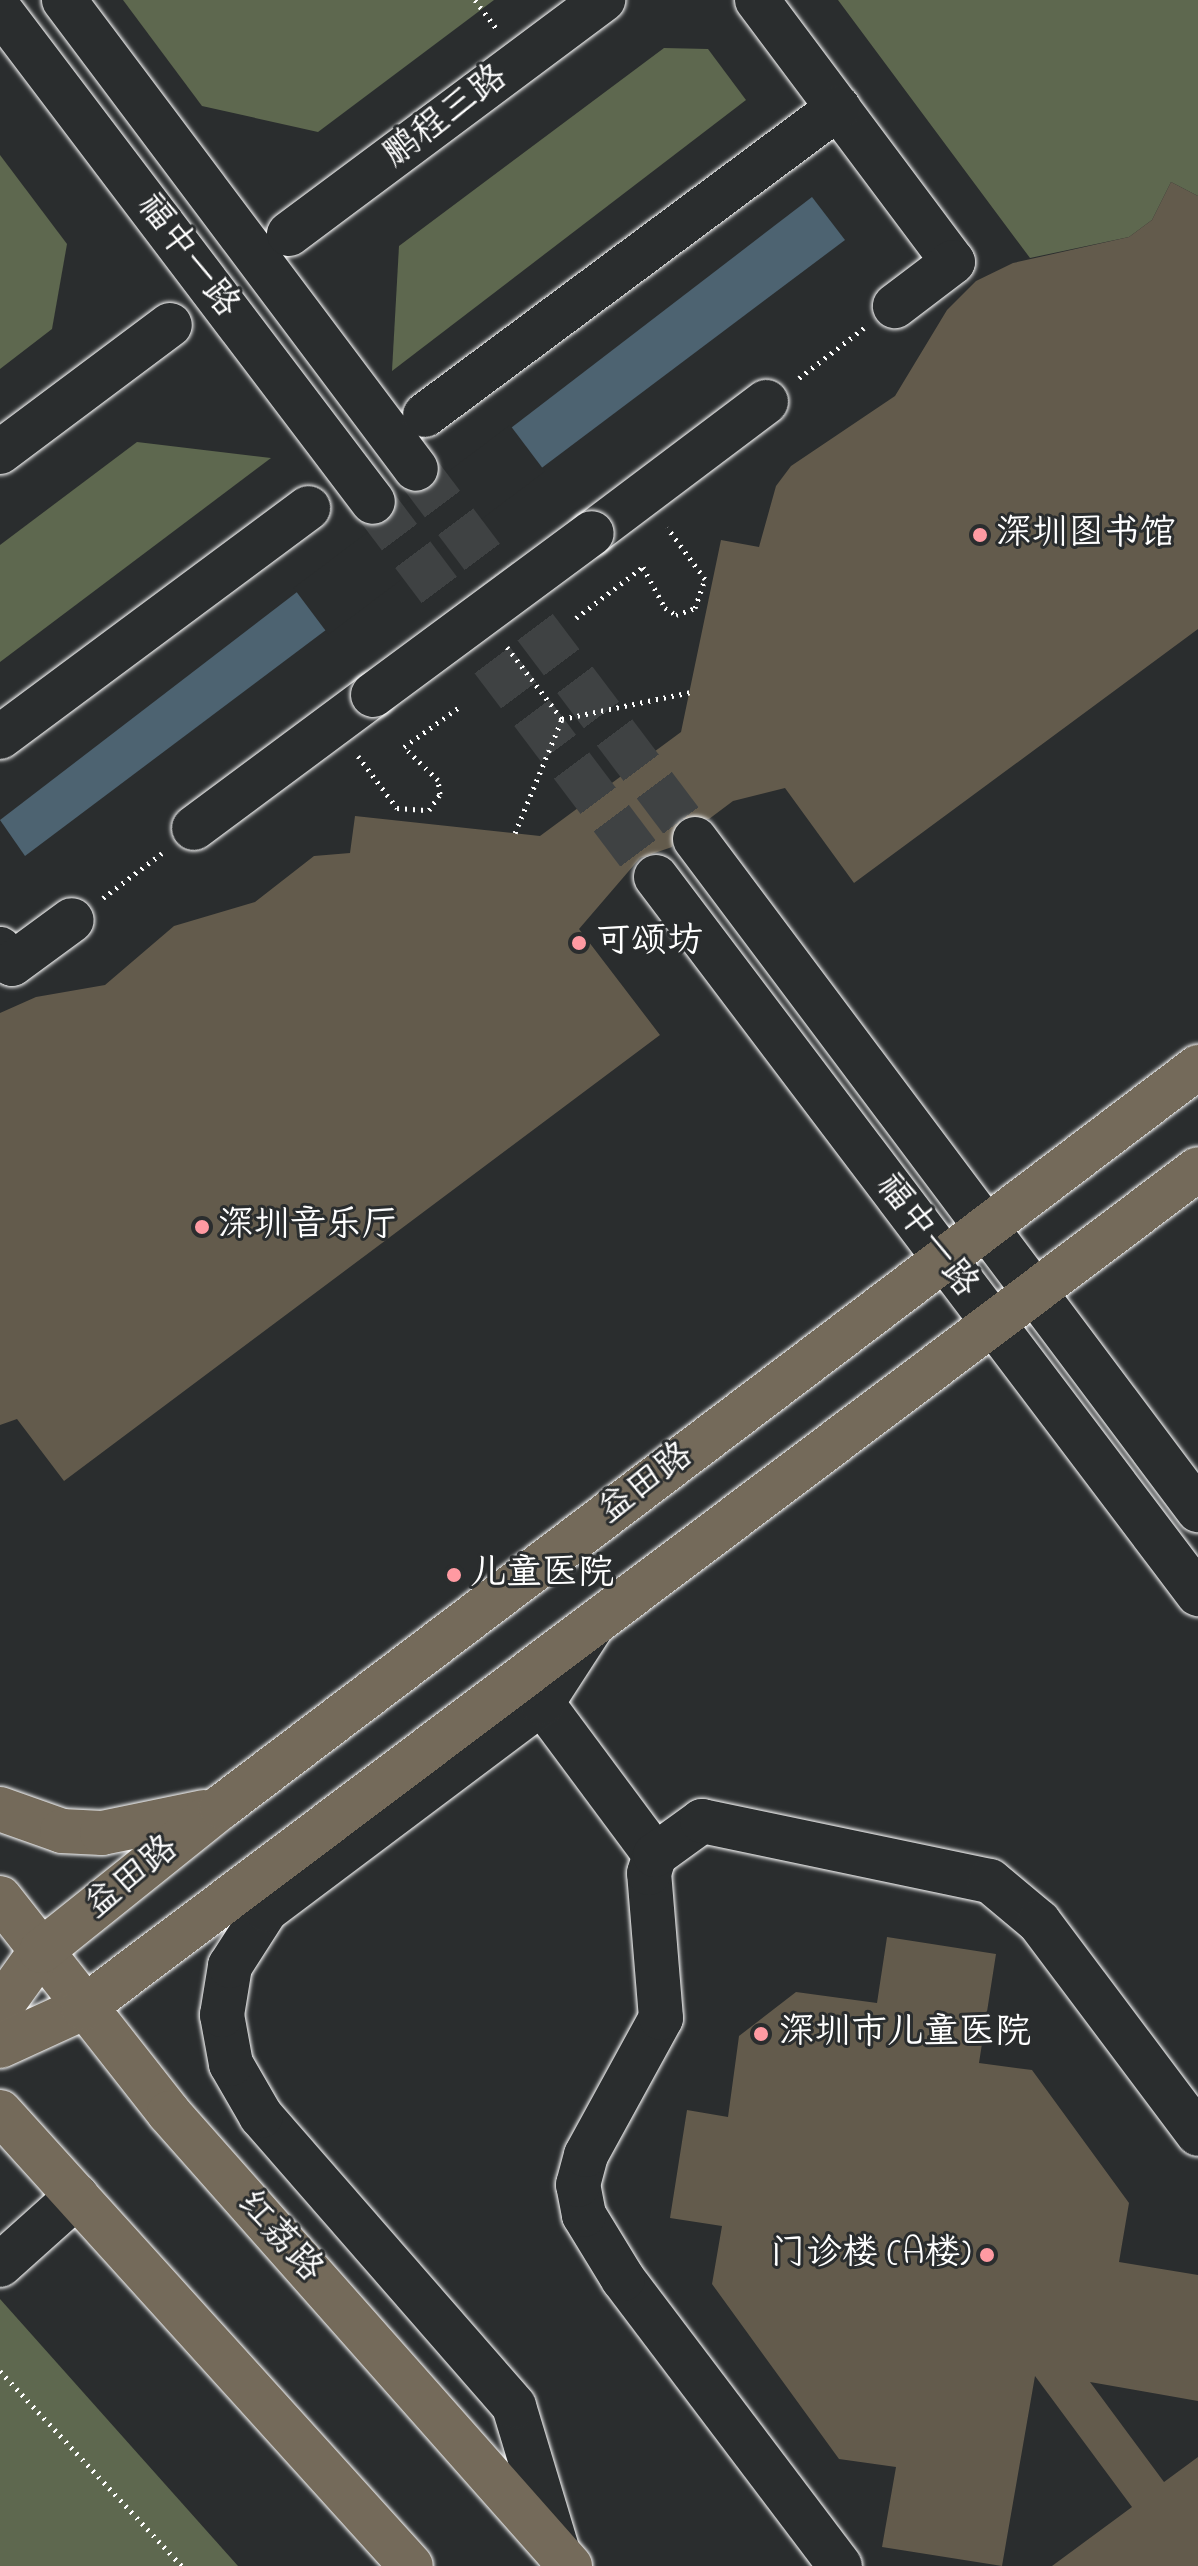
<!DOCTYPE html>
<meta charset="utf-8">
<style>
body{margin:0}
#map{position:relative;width:1198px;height:2566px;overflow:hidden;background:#2a2d2e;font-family:"Indie Flower","LXGW WenKai TC",sans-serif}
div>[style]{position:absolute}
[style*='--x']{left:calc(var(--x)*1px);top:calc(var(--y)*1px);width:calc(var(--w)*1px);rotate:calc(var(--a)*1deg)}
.green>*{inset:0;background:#5e684f}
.water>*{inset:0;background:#4d6371}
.pier>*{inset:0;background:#2a2d2e;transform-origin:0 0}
.building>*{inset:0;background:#635b4c}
.minor-tunnel>*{height:44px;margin-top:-22px;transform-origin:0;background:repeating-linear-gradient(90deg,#3f4243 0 44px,transparent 0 66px)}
.path>*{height:5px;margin-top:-2.5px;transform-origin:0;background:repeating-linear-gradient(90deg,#fff 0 2px,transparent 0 8px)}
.roads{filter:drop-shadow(0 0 2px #fff) drop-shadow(0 0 2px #fff)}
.minor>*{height:44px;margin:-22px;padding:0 22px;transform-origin:22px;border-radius:22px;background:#2a2d2e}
.major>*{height:44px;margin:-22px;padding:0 22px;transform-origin:22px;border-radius:22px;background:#746a5a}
.path-bridge>*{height:5px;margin-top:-2.5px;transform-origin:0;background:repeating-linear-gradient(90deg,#fff 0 2px,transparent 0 8px)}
.bridges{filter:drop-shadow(0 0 2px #fff) drop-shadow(0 0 2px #fff)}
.minor-bridge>*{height:44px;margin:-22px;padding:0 22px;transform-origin:22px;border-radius:22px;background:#2a2d2e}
.dots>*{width:22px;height:22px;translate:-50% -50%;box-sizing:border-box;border:4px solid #2a2d2e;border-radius:50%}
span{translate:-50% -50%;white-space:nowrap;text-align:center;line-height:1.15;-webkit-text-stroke:6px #2a2d2e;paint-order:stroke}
.street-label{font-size:36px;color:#fff}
.poi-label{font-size:36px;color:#fff}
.left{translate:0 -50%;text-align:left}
.right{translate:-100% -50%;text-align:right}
</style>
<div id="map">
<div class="green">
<i style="clip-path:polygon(123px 0,494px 0,318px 132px,202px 106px)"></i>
<i style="clip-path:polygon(838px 0,1198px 0,1198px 196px,1171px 182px,1152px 220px,1129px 237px,1030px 258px)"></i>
<i style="clip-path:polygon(664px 48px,708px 49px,746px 100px,392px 371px,399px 246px)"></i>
<i style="clip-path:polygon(0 155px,67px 244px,52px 329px,0 369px)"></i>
<i style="clip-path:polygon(137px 442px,271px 458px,0 662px,0 545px)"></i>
<i style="clip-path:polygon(0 2299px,238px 2566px,0 2566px)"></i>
</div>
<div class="water">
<i style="clip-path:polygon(812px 197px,845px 240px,25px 856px,0 820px)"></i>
</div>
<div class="pier">
<i style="left:510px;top:425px;width:58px;height:271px;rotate:53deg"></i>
</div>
<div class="building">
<i style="clip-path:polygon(1171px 182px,1198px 196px,1198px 629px,854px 883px,785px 788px,733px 801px,709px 819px,681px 819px,672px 847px,640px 858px,579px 929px,660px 1035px,64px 1481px,17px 1419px,0 1425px,0 1013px,36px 997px,105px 985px,174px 926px,255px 902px,314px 856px,350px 853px,355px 816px,540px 836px,681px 732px,721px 540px,759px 547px,776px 486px,791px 466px,895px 396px,947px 310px,976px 281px,1013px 263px,1129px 237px,1152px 220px)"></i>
<i style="clip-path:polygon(887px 1937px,996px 1954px,979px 2063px,1032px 2070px,1129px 2203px,1119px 2262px,1198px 2275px,1198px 2401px,1090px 2382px,1164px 2482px,1198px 2457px,1198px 2566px,1052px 2566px,1132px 2507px,1035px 2376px,1002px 2566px,882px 2547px,896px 2467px,839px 2459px,712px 2284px,722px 2226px,670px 2218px,687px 2110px,728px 2117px,739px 2036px,796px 1992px,877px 2003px)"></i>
</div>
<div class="minor-tunnel">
<i style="--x:416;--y:469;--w:463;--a:53"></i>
<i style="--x:373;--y:502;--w:470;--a:53"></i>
</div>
<div class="path">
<i style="--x:475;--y:0;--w:35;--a:53"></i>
<i style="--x:799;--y:378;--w:82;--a:-37.6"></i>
<i style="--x:576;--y:618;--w:84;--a:-37.3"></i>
<i style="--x:643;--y:567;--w:47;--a:61.8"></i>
<i style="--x:665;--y:608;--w:13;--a:32"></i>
<i style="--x:676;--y:615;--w:20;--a:-20"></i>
<i style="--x:695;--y:608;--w:31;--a:-71"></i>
<i style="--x:705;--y:579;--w:64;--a:-126.2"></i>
<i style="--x:507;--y:647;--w:91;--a:52.6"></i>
<i style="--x:358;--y:756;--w:65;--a:53.1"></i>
<i style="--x:397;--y:808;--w:32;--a:4"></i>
<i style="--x:429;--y:810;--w:19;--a:-55"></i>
<i style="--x:440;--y:794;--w:14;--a:-98"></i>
<i style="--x:438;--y:780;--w:47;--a:-135.9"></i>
<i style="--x:404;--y:747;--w:67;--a:-35.8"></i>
<i style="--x:103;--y:898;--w:74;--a:-37.3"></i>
<i style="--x:0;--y:2371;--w:267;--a:47"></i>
</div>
<div class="roads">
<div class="minor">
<i style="--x:64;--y:0;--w:586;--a:53.11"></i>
<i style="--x:757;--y:0;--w:327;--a:53.2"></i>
<i style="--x:953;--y:262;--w:73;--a:142.8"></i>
<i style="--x:0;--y:10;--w:617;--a:52.83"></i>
<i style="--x:289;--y:234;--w:392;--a:-36.7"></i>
<i style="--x:425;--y:415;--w:515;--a:-36.62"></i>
<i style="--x:0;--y:452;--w:212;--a:-36.8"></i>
<i style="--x:592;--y:533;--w:218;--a:-37"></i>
<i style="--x:0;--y:737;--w:384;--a:-36.6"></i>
<i style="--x:194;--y:828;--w:223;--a:-36.6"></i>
<i style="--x:695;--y:839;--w:839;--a:53.14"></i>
<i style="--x:656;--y:877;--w:899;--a:52.91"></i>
<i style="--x:0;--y:949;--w:19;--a:51"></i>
<i style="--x:12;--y:964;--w:74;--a:-36.3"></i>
<i style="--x:542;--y:1703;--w:189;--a:53.4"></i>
<i style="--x:0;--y:2265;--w:103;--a:-41.9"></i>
<i style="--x:558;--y:2552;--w:152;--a:-106.8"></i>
<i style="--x:514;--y:2406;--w:385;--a:-131.1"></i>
<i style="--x:261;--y:2116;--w:60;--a:-120"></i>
<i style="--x:231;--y:2064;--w:50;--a:-100.4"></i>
<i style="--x:222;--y:2015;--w:50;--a:-80.7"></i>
<i style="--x:230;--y:1966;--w:67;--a:-57.3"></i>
<i style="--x:266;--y:1910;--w:345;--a:-36.9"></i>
<i style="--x:542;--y:1703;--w:92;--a:-57"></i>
<i style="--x:840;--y:2566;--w:360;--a:-127.1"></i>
<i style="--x:623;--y:2279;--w:75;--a:-121.4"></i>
<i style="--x:584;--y:2215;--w:31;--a:-101"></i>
<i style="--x:578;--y:2185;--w:31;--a:-75"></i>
<i style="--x:586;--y:2155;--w:156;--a:-61.3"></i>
<i style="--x:661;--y:2018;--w:145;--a:-94.7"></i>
<i style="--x:649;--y:1873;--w:19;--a:-72"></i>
<i style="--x:655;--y:1855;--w:58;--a:-35.9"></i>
<i style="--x:702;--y:1821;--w:294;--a:11.8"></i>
<i style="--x:990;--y:1881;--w:64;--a:39.9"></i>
<i style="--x:1039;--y:1922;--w:265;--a:53.1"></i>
</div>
<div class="major">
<i style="--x:0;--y:1809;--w:66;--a:19.5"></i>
<i style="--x:62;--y:1831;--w:40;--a:2.9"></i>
<i style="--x:102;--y:1833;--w:104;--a:-11.6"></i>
<i style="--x:0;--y:1898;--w:273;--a:51.8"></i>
<i style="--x:169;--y:2113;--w:605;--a:48.48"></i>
<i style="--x:0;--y:2008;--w:70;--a:-54.3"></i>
<i style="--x:41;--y:1951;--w:231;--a:-38.7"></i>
<i style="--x:221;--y:1807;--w:1226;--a:-37.14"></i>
<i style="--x:0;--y:2046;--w:91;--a:-24.6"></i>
<i style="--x:83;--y:2008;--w:1395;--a:-36.96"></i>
<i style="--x:0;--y:2112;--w:612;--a:47.85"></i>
</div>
</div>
<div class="path-bridge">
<i style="--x:515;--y:833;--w:123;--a:-67.6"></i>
<i style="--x:562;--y:719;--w:132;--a:-11.8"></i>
</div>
<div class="bridges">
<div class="minor-bridge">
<i style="--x:373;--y:695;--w:272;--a:-36.5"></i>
</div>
</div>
<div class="dots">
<i style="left:980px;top:535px;background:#ff9aa2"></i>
<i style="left:579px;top:943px;background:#ff9aa2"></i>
<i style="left:202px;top:1227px;background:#ff9aa2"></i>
<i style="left:454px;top:1575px;background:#ff9aa2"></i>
<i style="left:761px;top:2034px;background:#ff9aa2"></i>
<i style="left:987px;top:2255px;background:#ff9aa2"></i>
</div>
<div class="street-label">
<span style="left:446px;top:117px;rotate:-37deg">鹏程三路</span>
<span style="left:187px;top:256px;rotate:53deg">福中一路</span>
<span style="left:926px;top:1236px;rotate:53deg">福中一路</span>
<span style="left:646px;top:1484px;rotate:-37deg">益田路</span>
<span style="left:132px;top:1878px;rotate:-39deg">益田路</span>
<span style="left:279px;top:2237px;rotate:48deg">红荔路</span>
</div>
<div class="poi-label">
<span class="left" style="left:996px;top:535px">深圳图书馆</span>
<span class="left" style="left:595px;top:943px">可颂坊</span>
<span class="left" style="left:218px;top:1227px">深圳音乐厅</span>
<span class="left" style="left:470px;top:1575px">儿童医院</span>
<span class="left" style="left:779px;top:2034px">深圳市儿童医院</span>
<span class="right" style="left:971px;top:2255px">门诊楼 (A楼)</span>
</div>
</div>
